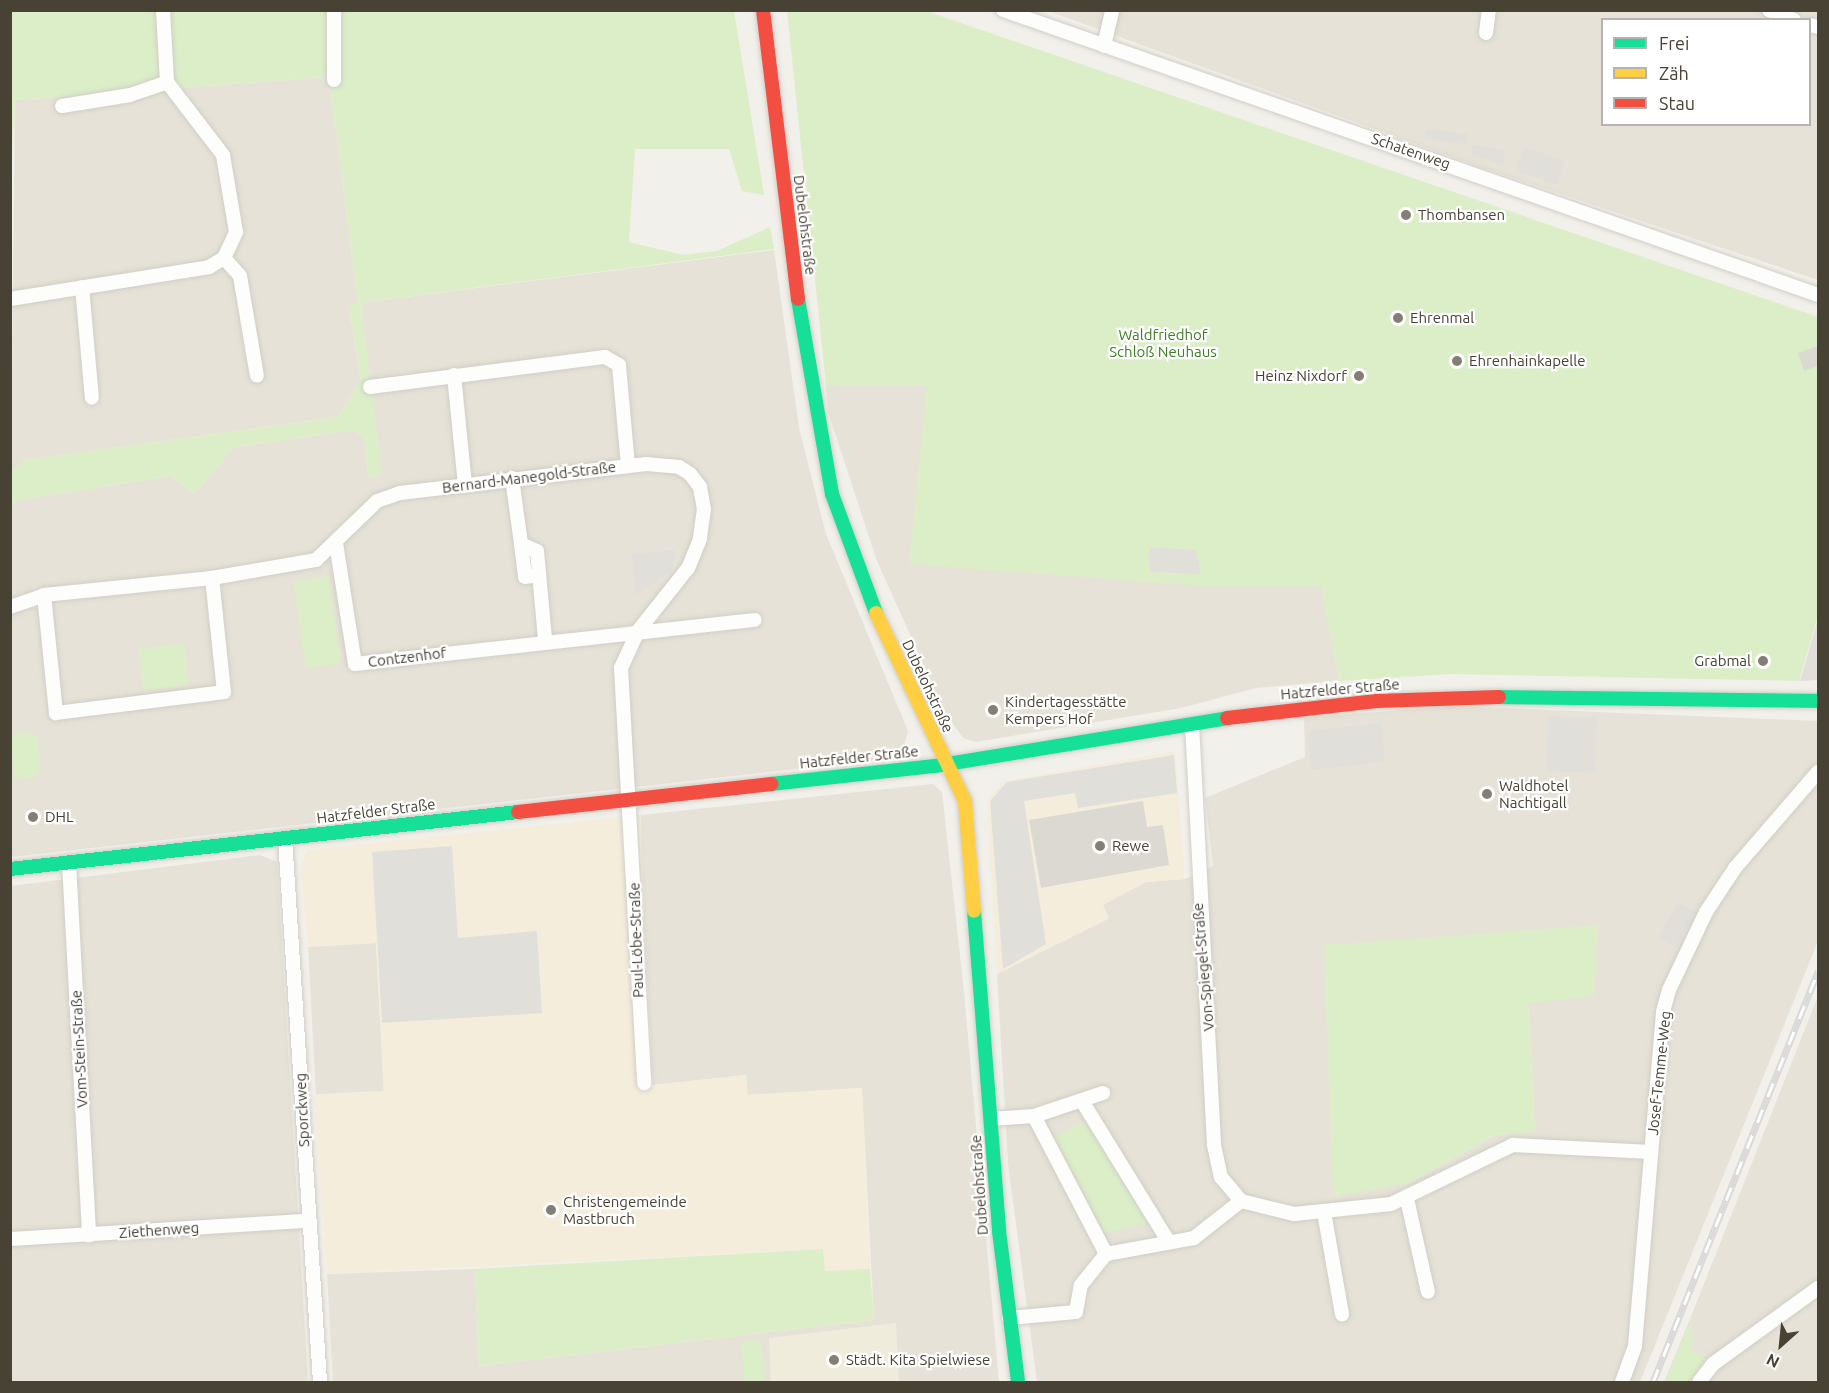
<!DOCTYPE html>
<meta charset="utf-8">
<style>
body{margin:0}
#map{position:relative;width:1829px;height:1393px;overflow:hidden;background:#f2f0ea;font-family:Ubuntu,sans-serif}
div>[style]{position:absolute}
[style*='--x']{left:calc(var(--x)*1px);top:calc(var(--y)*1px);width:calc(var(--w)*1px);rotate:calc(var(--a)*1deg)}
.residential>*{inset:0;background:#e6e2d7;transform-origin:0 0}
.commercial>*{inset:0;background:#f5eddc}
.education>*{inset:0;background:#f0ecdb}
.green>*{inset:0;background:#dbeec8;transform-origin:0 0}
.parking>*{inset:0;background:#e1dfda;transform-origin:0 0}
.building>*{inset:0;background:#dbd9d2}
.roads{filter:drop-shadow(0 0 2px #d0cec7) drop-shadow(0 0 2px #d0cec7)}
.street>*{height:14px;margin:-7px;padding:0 7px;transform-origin:7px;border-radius:7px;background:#fdfdfc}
.fast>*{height:14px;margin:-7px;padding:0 7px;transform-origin:7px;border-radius:7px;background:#16e098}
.slow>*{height:14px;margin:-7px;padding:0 7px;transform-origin:7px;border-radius:7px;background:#ffcf43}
.jam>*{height:14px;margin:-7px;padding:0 7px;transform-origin:7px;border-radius:7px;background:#f24e42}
.rail>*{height:7px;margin-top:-3.5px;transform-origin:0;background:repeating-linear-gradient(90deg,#fff 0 14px,#d9d9d8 0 28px);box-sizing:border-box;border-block:2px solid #d9d9d8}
.dots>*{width:16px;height:16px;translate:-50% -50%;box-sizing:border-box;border:3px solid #fff;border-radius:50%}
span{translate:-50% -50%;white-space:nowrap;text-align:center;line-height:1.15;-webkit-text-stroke:4.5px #fff;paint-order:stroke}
.street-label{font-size:15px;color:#484235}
.poi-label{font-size:15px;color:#484235}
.left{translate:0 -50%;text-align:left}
.right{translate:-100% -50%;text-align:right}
.park-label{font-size:15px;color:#3d7f23}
.frame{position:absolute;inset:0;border:12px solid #484235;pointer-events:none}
.legend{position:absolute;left:1601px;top:18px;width:210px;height:108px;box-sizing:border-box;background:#fff;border:2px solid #b6b3ae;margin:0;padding:8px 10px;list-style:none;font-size:18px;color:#484235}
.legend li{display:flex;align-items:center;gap:12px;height:30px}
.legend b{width:30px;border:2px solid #b6b3ae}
.north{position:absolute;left:1751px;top:1315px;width:60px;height:60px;-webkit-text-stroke:4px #fff;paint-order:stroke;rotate:207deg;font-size:16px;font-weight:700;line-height:24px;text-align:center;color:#484235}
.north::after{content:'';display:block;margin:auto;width:21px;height:27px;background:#484235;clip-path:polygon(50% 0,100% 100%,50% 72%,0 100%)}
</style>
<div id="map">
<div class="residential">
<i style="clip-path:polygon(evenodd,1048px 11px,1818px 11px,1818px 280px,1477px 166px,1048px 11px,1602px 20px,1810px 20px,1810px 124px,1602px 124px,1602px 20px)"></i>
<i style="clip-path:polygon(329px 77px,358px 303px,774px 250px,799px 428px,826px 534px,908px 731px,901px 757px,11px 857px,11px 506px,17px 500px,170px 476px,195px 494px,234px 447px,354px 430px,364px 438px,369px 479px,361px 303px,349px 306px,361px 379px,338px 417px,24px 460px,11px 473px,15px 100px)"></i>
<i style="clip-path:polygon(826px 385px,927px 386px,1200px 586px,1322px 586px,1339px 681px,1256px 688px,1181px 708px,976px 742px,963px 738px,945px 712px,877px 561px,828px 412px)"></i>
<i style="clip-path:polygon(evenodd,1450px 706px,1818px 721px,1818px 941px,1640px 1382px,1037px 1382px,1008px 1164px,997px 974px,1108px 919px,1102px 905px,1146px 882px,1185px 879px,1213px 866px,1205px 798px,1305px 757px,1304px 718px,1450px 706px,1324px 945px,1528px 1002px,1535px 1131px,1495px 1135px,1407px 1184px,1324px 945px)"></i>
<i style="clip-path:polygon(933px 784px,942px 792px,964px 992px,999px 1382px,333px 1382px,327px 1274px,475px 1269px,479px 1366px,874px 1320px,862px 1088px,747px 1095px,746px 1075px,653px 1085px,639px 822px,641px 815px)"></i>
<i style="clip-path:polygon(260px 855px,277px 862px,308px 1382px,11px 1382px,10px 886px)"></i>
<i style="left:376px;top:943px;width:148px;height:68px;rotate:87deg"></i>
<i style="clip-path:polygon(1818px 996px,1818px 1382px,1664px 1382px,1692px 1314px)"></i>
</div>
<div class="commercial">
<i style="clip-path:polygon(1175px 751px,1185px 879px,1146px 882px,1103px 905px,1109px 918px,997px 974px,987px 800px,1004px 781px)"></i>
<i style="clip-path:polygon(641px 815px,646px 1027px,653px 1085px,746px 1075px,748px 1095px,862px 1088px,870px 1269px,825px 1271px,822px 1249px,327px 1274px,314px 1095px,384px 1091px,376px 943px,308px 947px,301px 868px,307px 850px)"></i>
</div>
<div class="education">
<i style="clip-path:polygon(896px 1323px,899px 1382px,771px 1382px,769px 1338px)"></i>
</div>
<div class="green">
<i style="clip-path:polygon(11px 11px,734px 11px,764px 195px,742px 191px,729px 149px,635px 149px,629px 242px,683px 255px,717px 251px,770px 227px,774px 249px,358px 303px,329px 77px,15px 100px,11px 176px)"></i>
<i style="clip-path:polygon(787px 11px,926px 11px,1818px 317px,1818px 616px,1799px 681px,1450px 674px,1339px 681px,1321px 586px,1200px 586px,909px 564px,927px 386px,826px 385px)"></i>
<i style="clip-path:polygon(361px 303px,382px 475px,369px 479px,364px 438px,354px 430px,234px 447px,195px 494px,170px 476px,17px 500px,11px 506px,11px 473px,23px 460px,338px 417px,361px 379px,349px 305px)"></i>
<i style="left:329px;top:576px;width:88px;height:36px;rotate:82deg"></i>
<i style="left:184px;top:643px;width:42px;height:46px;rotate:83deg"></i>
<i style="clip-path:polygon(28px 731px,37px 737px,41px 767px,35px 778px,22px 779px,15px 775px,11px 742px,15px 734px)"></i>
<i style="clip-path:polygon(1598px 925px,1594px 996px,1528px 1003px,1535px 1132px,1495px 1135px,1407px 1184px,1333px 1196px,1324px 945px)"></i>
<i style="clip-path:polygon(1088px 1119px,1126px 1188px,1149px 1223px,1105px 1233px,1054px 1137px)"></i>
<i style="clip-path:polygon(823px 1249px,825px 1271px,870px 1269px,874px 1320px,479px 1366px,475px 1269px)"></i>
<i style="clip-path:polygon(1692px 1317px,1692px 1350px,1706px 1359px,1690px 1382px,1665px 1382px)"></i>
<i style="left:761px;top:1340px;width:42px;height:20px;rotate:85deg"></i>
</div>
<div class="parking">
<i style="left:1426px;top:129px;width:42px;height:10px;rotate:7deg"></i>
<i style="clip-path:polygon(1473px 145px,1505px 150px,1503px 165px,1472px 155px)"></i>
<i style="left:1524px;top:147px;width:43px;height:25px;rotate:19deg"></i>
<i style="clip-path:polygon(1149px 547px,1196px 550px,1201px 574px,1150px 572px)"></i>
<i style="clip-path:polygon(675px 550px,673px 570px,636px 595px,632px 554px)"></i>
<i style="clip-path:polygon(1818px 619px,1818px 680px,1800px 681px)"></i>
<i style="left:1548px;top:716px;width:49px;height:55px;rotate:2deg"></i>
<i style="left:1381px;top:723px;width:39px;height:74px;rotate:84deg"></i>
<i style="clip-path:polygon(1174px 755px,1177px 793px,1078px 808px,1075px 793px,1024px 801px,1046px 944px,1003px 969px,990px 801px,1007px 782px)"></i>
<i style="clip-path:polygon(452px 846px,458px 938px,537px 931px,542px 1013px,382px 1023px,372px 852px)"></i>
<i style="left:1678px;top:902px;width:21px;height:41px;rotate:29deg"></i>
</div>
<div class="building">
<i style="clip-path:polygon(1818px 346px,1818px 366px,1804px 371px,1798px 353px)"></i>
<i style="clip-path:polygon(1143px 801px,1147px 827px,1163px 825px,1169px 865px,1041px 888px,1029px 820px)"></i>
</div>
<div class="roads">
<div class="street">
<i style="--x:334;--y:10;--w:70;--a:90"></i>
<i style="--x:1003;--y:10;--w:863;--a:19.27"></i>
<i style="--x:1769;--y:10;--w:27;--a:22"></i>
<i style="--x:1810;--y:25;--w:8;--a:14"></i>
<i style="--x:1486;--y:33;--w:23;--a:-83"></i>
<i style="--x:1104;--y:46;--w:37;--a:-77"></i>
<i style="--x:62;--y:106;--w:69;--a:-9.2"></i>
<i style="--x:130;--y:95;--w:39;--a:-19"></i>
<i style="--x:224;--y:258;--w:24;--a:48"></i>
<i style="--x:240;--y:276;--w:101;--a:80.4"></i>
<i style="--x:82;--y:287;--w:111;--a:84.9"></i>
<i style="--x:10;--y:299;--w:202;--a:-9.1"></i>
<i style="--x:209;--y:267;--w:17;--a:-31"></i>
<i style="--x:224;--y:258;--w:29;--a:-65"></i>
<i style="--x:236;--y:232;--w:78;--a:-99.6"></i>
<i style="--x:223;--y:155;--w:92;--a:-127.5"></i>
<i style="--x:167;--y:82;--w:72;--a:-93.2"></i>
<i style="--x:454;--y:375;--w:111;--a:84.3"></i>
<i style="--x:370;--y:387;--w:237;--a:-7.3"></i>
<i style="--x:605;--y:357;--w:16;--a:30"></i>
<i style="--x:619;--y:365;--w:100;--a:84.9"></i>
<i style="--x:512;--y:478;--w:67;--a:82.2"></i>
<i style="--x:521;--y:544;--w:17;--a:24"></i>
<i style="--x:537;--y:551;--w:88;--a:84.8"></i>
<i style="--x:336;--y:543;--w:122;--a:81.1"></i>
<i style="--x:355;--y:664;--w:402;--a:-6.3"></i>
<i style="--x:521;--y:544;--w:33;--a:83"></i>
<i style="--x:525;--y:577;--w:14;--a:-8"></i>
<i style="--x:44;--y:595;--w:119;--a:84.2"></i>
<i style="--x:56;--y:713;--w:169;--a:-7.1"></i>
<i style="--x:224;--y:692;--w:115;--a:-96"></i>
<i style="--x:10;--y:607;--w:36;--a:-19"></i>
<i style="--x:44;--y:595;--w:169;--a:-5.8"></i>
<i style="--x:212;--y:578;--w:106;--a:-9.8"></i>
<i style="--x:316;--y:560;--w:85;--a:-44"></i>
<i style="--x:377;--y:501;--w:24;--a:-19"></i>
<i style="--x:400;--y:493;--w:248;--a:-6.7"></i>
<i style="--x:646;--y:464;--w:33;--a:5"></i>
<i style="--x:679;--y:467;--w:13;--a:32"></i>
<i style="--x:690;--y:474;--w:16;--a:52"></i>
<i style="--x:700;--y:487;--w:22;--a:80"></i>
<i style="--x:704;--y:509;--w:30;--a:98"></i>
<i style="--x:700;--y:539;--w:31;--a:112"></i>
<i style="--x:688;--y:568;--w:80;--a:128.4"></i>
<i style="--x:638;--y:631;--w:41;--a:114.7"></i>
<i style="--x:621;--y:668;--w:416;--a:86.8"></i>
<i style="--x:1192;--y:724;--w:422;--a:87"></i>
<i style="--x:1214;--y:1145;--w:33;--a:78"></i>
<i style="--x:1221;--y:1177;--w:31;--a:50"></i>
<i style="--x:1241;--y:1201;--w:55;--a:13.8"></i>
<i style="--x:1294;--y:1214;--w:98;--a:-5.9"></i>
<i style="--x:1391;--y:1204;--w:136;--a:-25.8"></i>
<i style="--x:1513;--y:1145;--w:138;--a:2.9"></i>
<i style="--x:285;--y:838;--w:545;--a:86.32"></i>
<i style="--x:69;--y:863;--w:373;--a:86.9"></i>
<i style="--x:1082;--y:1101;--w:164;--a:58.4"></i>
<i style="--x:1034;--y:1116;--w:156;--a:62.4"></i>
<i style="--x:991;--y:1119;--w:43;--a:-4"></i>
<i style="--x:1034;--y:1116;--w:73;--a:-18.4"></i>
<i style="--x:1407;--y:1199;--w:95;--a:77.3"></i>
<i style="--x:1324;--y:1212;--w:104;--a:80"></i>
<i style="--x:10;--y:1239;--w:299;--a:-3.5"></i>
<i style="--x:1009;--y:1318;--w:67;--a:-5.1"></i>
<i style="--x:1076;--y:1312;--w:27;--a:-80"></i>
<i style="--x:1081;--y:1285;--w:40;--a:-51"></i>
<i style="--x:1106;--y:1254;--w:89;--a:-10.3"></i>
<i style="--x:1194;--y:1238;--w:60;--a:-38.2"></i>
<i style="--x:1622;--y:1382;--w:38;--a:-70"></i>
<i style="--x:1635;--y:1346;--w:335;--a:-85.2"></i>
<i style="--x:1663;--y:1012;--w:23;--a:-75"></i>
<i style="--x:1669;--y:990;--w:86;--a:-64.6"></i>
<i style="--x:1706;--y:912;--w:53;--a:-56.6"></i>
<i style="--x:1735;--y:868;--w:127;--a:-49.2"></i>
<i style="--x:1699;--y:1382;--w:23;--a:-52"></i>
<i style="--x:1713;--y:1364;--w:130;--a:-35.9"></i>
</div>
<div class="fast">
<i style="--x:798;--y:299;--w:198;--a:80.1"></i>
<i style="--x:832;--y:494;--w:127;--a:69.7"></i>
<i style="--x:1499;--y:697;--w:319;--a:0.7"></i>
<i style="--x:771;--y:784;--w:165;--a:-6.3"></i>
<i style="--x:935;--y:766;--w:296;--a:-9.3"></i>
<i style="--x:10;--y:869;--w:511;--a:-6.4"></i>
<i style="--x:974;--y:911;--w:321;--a:85.5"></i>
<i style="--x:999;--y:1231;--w:152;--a:82.8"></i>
</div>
<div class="slow">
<i style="--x:876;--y:613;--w:208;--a:64.7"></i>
<i style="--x:965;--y:801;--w:110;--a:85.3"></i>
</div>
<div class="jam">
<i style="--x:763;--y:10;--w:291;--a:83.1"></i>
<i style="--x:1227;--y:718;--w:150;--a:-6.5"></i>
<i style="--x:1376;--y:701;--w:123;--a:-1.9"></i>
<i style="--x:518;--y:812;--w:255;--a:-6.3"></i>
</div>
</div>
<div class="rail">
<i style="--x:1653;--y:1382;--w:443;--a:-68.1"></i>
</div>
<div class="dots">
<i style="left:1406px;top:215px;background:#847f74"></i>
<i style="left:1398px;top:318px;background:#847f74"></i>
<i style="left:1457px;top:361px;background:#847f74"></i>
<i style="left:1359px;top:376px;background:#847f74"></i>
<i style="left:1763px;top:661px;background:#847f74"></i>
<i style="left:993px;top:710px;background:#847f74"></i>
<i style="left:1487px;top:794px;background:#847f74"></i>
<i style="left:33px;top:817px;background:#847f74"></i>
<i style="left:1100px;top:846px;background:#847f74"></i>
<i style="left:551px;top:1210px;background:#847f74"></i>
<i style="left:834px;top:1360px;background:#847f74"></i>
</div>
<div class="street-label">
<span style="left:1411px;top:151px;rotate:19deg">Schatenweg</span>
<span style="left:805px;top:225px;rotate:83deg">Dubelohstraße</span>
<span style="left:529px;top:477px;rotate:-7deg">Bernard-Manegold-Straße</span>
<span style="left:407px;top:657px;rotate:-7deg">Contzenhof</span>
<span style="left:928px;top:686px;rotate:65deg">Dubelohstraße</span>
<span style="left:1340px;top:689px;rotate:-5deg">Hatzfelder Straße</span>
<span style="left:859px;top:757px;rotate:-6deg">Hatzfelder Straße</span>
<span style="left:376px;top:811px;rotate:-7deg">Hatzfelder Straße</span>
<span style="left:636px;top:940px;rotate:-92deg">Paul-Löbe-Straße</span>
<span style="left:1203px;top:967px;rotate:-95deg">Von-Spiegel-Straße</span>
<span style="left:79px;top:1049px;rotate:-93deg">Vom-Stein-Straße</span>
<span style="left:1659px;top:1073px;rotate:-84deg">Josef-Temme-Weg</span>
<span style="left:302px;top:1110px;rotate:-93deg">Sporckweg</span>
<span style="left:979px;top:1185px;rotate:-94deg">Dubelohstraße</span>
<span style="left:159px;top:1230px;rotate:-4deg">Ziethenweg</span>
</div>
<div class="poi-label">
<span class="left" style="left:1418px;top:215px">Thombansen</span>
<span class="left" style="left:1410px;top:318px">Ehrenmal</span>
<span class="left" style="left:1469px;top:361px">Ehrenhainkapelle</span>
<span class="right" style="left:1347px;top:376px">Heinz Nixdorf</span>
<span class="right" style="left:1751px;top:661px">Grabmal</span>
<span class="left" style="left:1005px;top:710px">Kindertagesstätte<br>Kempers Hof</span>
<span class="left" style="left:1499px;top:794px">Waldhotel<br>Nachtigall</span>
<span class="left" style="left:45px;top:817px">DHL</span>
<span class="left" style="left:1112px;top:846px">Rewe</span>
<span class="left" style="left:563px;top:1210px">Christengemeinde<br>Mastbruch</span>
<span class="left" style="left:846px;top:1360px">Städt. Kita Spielwiese</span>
</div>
<div class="park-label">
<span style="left:1163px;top:343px">Waldfriedhof<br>Schloß Neuhaus</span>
</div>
<div class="frame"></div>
<ul class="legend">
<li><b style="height:8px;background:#16e098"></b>Frei</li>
<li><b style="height:8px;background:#ffcf43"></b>Zäh</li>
<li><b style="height:8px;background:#f24e42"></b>Stau</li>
</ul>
<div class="north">N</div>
</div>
